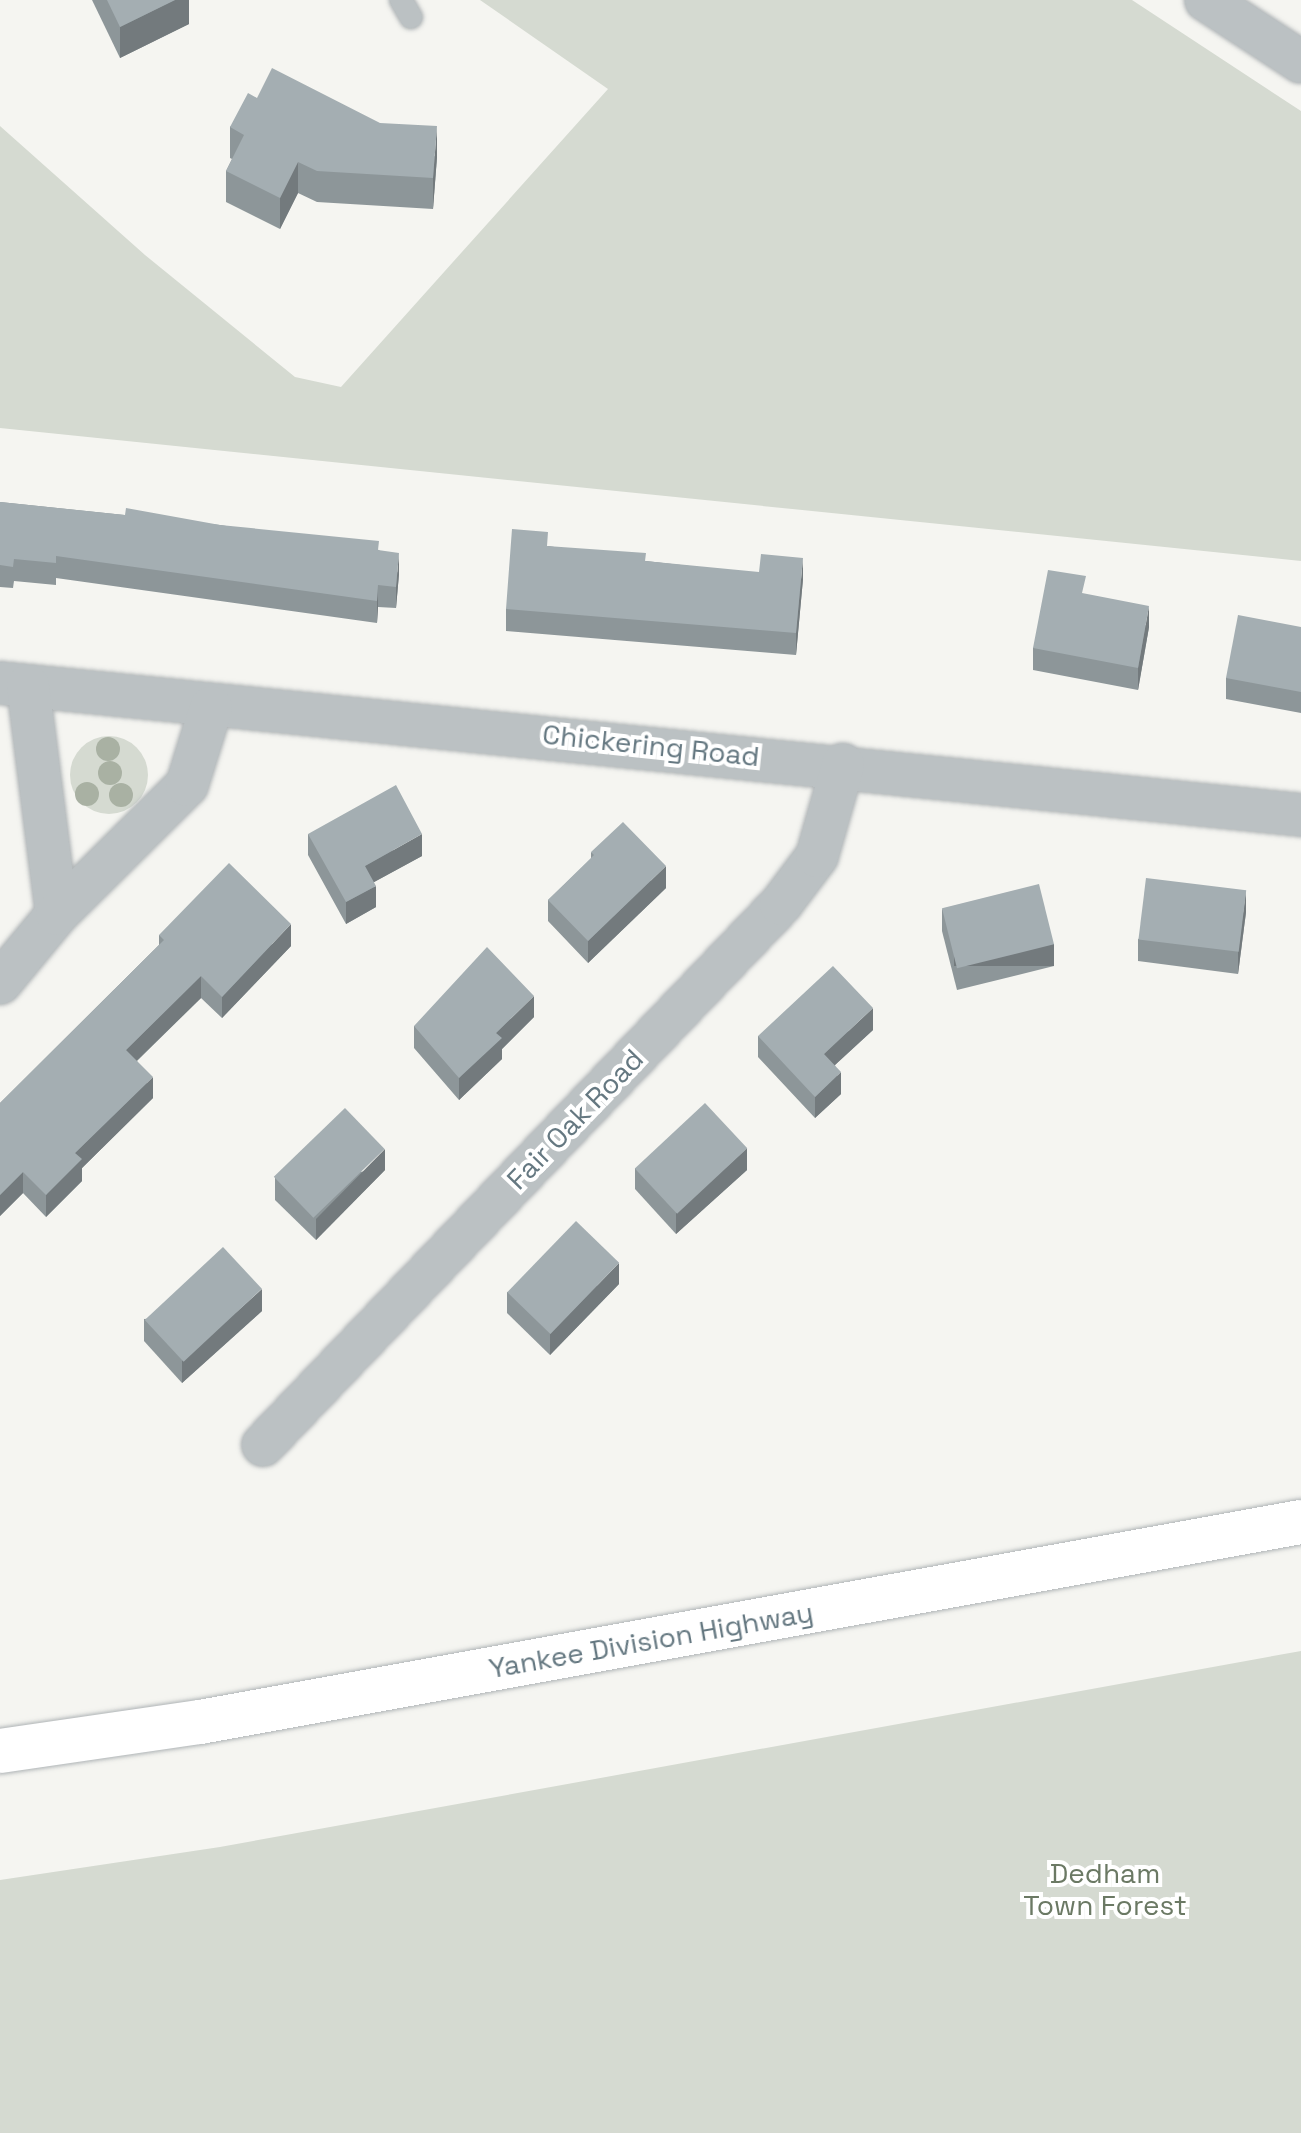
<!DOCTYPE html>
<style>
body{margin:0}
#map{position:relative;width:1301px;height:2133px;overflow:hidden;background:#f5f5f1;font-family:"Space Grotesk",sans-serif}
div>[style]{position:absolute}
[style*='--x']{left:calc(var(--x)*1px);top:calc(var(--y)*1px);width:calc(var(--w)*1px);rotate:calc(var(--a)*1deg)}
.green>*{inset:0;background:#d5dad1}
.round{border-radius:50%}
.roads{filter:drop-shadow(0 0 2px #afb4b6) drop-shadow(0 0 2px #afb4b6)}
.service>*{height:22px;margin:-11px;padding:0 11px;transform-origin:11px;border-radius:11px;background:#bbc1c3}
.minor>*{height:42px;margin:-21px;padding:0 21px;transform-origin:21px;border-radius:21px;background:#bbc1c3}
.motorway>*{height:44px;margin:-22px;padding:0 22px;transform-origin:22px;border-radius:22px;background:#fff}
.trees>*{width:24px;height:24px;margin:-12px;border-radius:50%;background:#a9b1a3}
.wall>*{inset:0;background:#8d9699}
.shaded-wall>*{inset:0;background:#737a7d;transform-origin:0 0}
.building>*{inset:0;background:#a4aeb2;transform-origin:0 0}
span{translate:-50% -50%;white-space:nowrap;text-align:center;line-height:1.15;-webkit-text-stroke:8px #fff;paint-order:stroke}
.street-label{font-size:28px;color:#657881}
.park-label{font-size:28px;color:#6b7964}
</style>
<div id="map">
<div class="green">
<i style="clip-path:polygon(480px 0,1132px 0,1301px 111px,1301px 561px,0 428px,0 126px,145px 255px,295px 377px,341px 387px,608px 89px)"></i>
<i class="round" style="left:70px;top:736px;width:78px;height:78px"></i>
<i style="clip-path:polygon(1301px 1651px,1301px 2133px,0 2133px,0 1880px,220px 1847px)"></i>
</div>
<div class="roads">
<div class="service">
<i style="--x:401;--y:0;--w:20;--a:60"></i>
</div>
<div class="minor">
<i style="--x:1206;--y:0;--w:113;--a:33.1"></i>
<i style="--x:0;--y:683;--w:1308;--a:5.79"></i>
<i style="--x:28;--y:686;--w:230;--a:82.8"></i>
<i style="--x:0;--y:983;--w:89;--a:-50.4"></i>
<i style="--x:57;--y:914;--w:183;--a:-44.8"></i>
<i style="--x:187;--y:785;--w:81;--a:-72.7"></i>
<i style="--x:263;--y:1445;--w:749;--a:-46.24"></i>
<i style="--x:781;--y:904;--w:60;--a:-53.1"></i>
<i style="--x:817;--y:856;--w:95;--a:-74.1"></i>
</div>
<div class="motorway">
<i style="--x:0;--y:1751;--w:202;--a:-8.3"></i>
<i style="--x:200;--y:1722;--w:1119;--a:-10.3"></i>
</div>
</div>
<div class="trees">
<i style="left:108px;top:749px"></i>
<i style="left:110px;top:773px"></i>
<i style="left:87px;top:794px"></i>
<i style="left:121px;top:795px"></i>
</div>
<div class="wall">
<i style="clip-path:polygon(92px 0,189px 0,189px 24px,120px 58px)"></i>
<i style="clip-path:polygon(257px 98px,437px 157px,433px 209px,317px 202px,298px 193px,280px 229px,226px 202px,226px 171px,232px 159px,230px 158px,230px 127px)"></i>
<i style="clip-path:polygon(0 502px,220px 525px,379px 550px,399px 574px,396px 608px,378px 607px,377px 623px,56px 578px,56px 585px,14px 581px,13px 588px,0 587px)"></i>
<i style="clip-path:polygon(548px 546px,646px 561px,803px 579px,796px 655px,506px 631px,506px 609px)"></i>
<i style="clip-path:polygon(1086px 594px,1149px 627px,1138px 690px,1033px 670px,1033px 648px)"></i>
<i style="clip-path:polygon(1301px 627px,1301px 713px,1226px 699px,1226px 678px)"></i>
<i style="clip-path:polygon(308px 834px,422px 856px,374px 882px,376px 907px,346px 924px,308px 855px)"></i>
<i style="clip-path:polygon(591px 852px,666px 888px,588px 963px,548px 921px,548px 900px,591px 859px)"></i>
<i style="clip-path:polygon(942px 909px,1054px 966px,957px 990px,942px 931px)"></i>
<i style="clip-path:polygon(1246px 912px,1238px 974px,1138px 961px,1138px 939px)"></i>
<i style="clip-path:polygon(159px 935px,291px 946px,222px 1018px,201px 998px,137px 1061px,153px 1098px,82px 1168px,82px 1181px,46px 1217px,23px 1193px,0 1216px,0 1103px,159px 945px)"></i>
<i style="clip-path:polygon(534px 1017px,502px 1049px,502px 1059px,459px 1100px,414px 1048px,414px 1026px)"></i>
<i style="clip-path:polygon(873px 1030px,835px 1065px,841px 1094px,815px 1118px,758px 1057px,758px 1036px)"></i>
<i style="clip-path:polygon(635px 1168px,747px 1170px,676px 1234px,635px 1189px)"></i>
<i style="clip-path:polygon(385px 1170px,316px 1240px,275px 1200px,275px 1178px)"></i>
<i style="clip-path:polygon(619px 1284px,550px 1355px,507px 1313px,507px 1292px)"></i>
<i style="clip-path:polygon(262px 1311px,182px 1383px,144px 1341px,144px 1319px)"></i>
</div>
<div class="shaded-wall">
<i style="clip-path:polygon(175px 0,189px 0,189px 24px,120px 58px,120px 27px)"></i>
<i style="clip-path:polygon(437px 126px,437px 157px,433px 209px,433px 178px)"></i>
<i style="clip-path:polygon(298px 162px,298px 193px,280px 229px,280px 198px)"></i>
<i style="clip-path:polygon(399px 553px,399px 574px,396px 608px,396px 587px)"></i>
<i style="clip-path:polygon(803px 558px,803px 579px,796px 655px,796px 633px)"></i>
<i style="clip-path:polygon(378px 585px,378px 607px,377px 623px,377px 601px)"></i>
<i style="clip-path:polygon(1149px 606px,1149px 627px,1138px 690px,1138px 668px)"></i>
<i style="clip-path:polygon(422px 834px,422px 856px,365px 887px,365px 866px)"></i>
<i style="clip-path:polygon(666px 866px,666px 888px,588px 963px,588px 941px)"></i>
<i style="clip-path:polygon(376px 886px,376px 907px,346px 924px,346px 902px)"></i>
<i style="clip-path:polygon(1246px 890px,1246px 912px,1238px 974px,1238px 953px)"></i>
<i style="clip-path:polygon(291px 924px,291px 946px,222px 1018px,222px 997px)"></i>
<i style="left:1054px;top:944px;width:22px;height:100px;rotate:90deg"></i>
<i style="clip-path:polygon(201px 976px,201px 998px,126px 1071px,126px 1050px)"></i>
<i style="clip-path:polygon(534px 996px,534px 1017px,502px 1049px,502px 1059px,459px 1100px,459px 1078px,496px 1033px)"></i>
<i style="clip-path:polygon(873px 1008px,873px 1030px,824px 1075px,824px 1054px)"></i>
<i style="clip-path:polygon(841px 1072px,841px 1094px,815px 1118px,815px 1097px)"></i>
<i style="clip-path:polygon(153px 1077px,153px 1098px,82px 1168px,82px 1181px,46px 1217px,46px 1195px,75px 1153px)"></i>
<i style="clip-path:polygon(747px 1148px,747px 1170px,676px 1234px,676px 1213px)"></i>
<i style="clip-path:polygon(385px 1149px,385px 1170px,316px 1240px,316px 1219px)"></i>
<i style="clip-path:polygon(23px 1172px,23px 1193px,0 1216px,0 1195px)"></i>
<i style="clip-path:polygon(619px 1263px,619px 1284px,550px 1355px,550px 1334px)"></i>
<i style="clip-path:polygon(262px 1289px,262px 1311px,182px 1383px,182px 1361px)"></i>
</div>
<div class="building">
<i style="clip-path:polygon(107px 0,175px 0,120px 27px)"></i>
<i style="clip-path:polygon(272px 68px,380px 123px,437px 126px,433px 178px,317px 171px,298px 162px,280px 198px,226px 171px,244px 135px,230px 127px,248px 93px,257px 98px)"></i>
<i style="clip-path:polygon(0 502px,125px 515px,126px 508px,220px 525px,379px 541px,378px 550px,399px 553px,396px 587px,378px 585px,377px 601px,56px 556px,56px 563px,14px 559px,13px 567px,0 565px)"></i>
<i style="clip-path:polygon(512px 529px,548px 532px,547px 546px,646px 553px,645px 561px,759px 572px,761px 554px,803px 558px,796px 633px,506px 609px)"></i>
<i style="clip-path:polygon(1048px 570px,1086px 576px,1082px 593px,1149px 606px,1138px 668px,1033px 648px)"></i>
<i style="clip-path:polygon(1238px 615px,1301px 627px,1301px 692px,1226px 678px)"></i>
<i style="clip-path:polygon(396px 785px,422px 834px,365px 866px,376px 886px,346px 902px,308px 834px)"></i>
<i style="clip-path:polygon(623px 822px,666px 866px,588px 941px,548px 900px,594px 855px,591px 852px)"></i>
<i style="clip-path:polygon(229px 863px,291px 924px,222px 997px,201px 976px,126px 1050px,153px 1077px,75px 1153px,82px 1159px,46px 1195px,23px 1172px,0 1195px,0 1103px,164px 940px,159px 935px)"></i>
<i style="left:1146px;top:878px;width:101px;height:62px;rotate:7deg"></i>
<i style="left:1039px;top:884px;width:62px;height:100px;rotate:76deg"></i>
<i style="clip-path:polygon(487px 947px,534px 996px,496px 1033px,502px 1038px,459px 1078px,414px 1026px)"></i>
<i style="clip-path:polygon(833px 966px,873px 1008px,824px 1054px,841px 1072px,815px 1097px,758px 1036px)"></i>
<i style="left:705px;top:1103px;width:62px;height:96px;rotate:47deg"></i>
<i style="left:345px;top:1108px;width:57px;height:99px;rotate:46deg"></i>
<i style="left:576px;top:1221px;width:60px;height:99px;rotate:44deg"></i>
<i style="left:223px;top:1247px;width:57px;height:107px;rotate:47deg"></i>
</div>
<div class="street-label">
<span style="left:651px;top:745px;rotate:6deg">Chickering Road</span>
<span style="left:575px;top:1119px;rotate:-46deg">Fair Oak Road</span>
<span style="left:651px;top:1640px;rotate:-10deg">Yankee Division Highway</span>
</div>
<div class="park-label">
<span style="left:1105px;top:1889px">Dedham<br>Town Forest</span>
</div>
</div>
